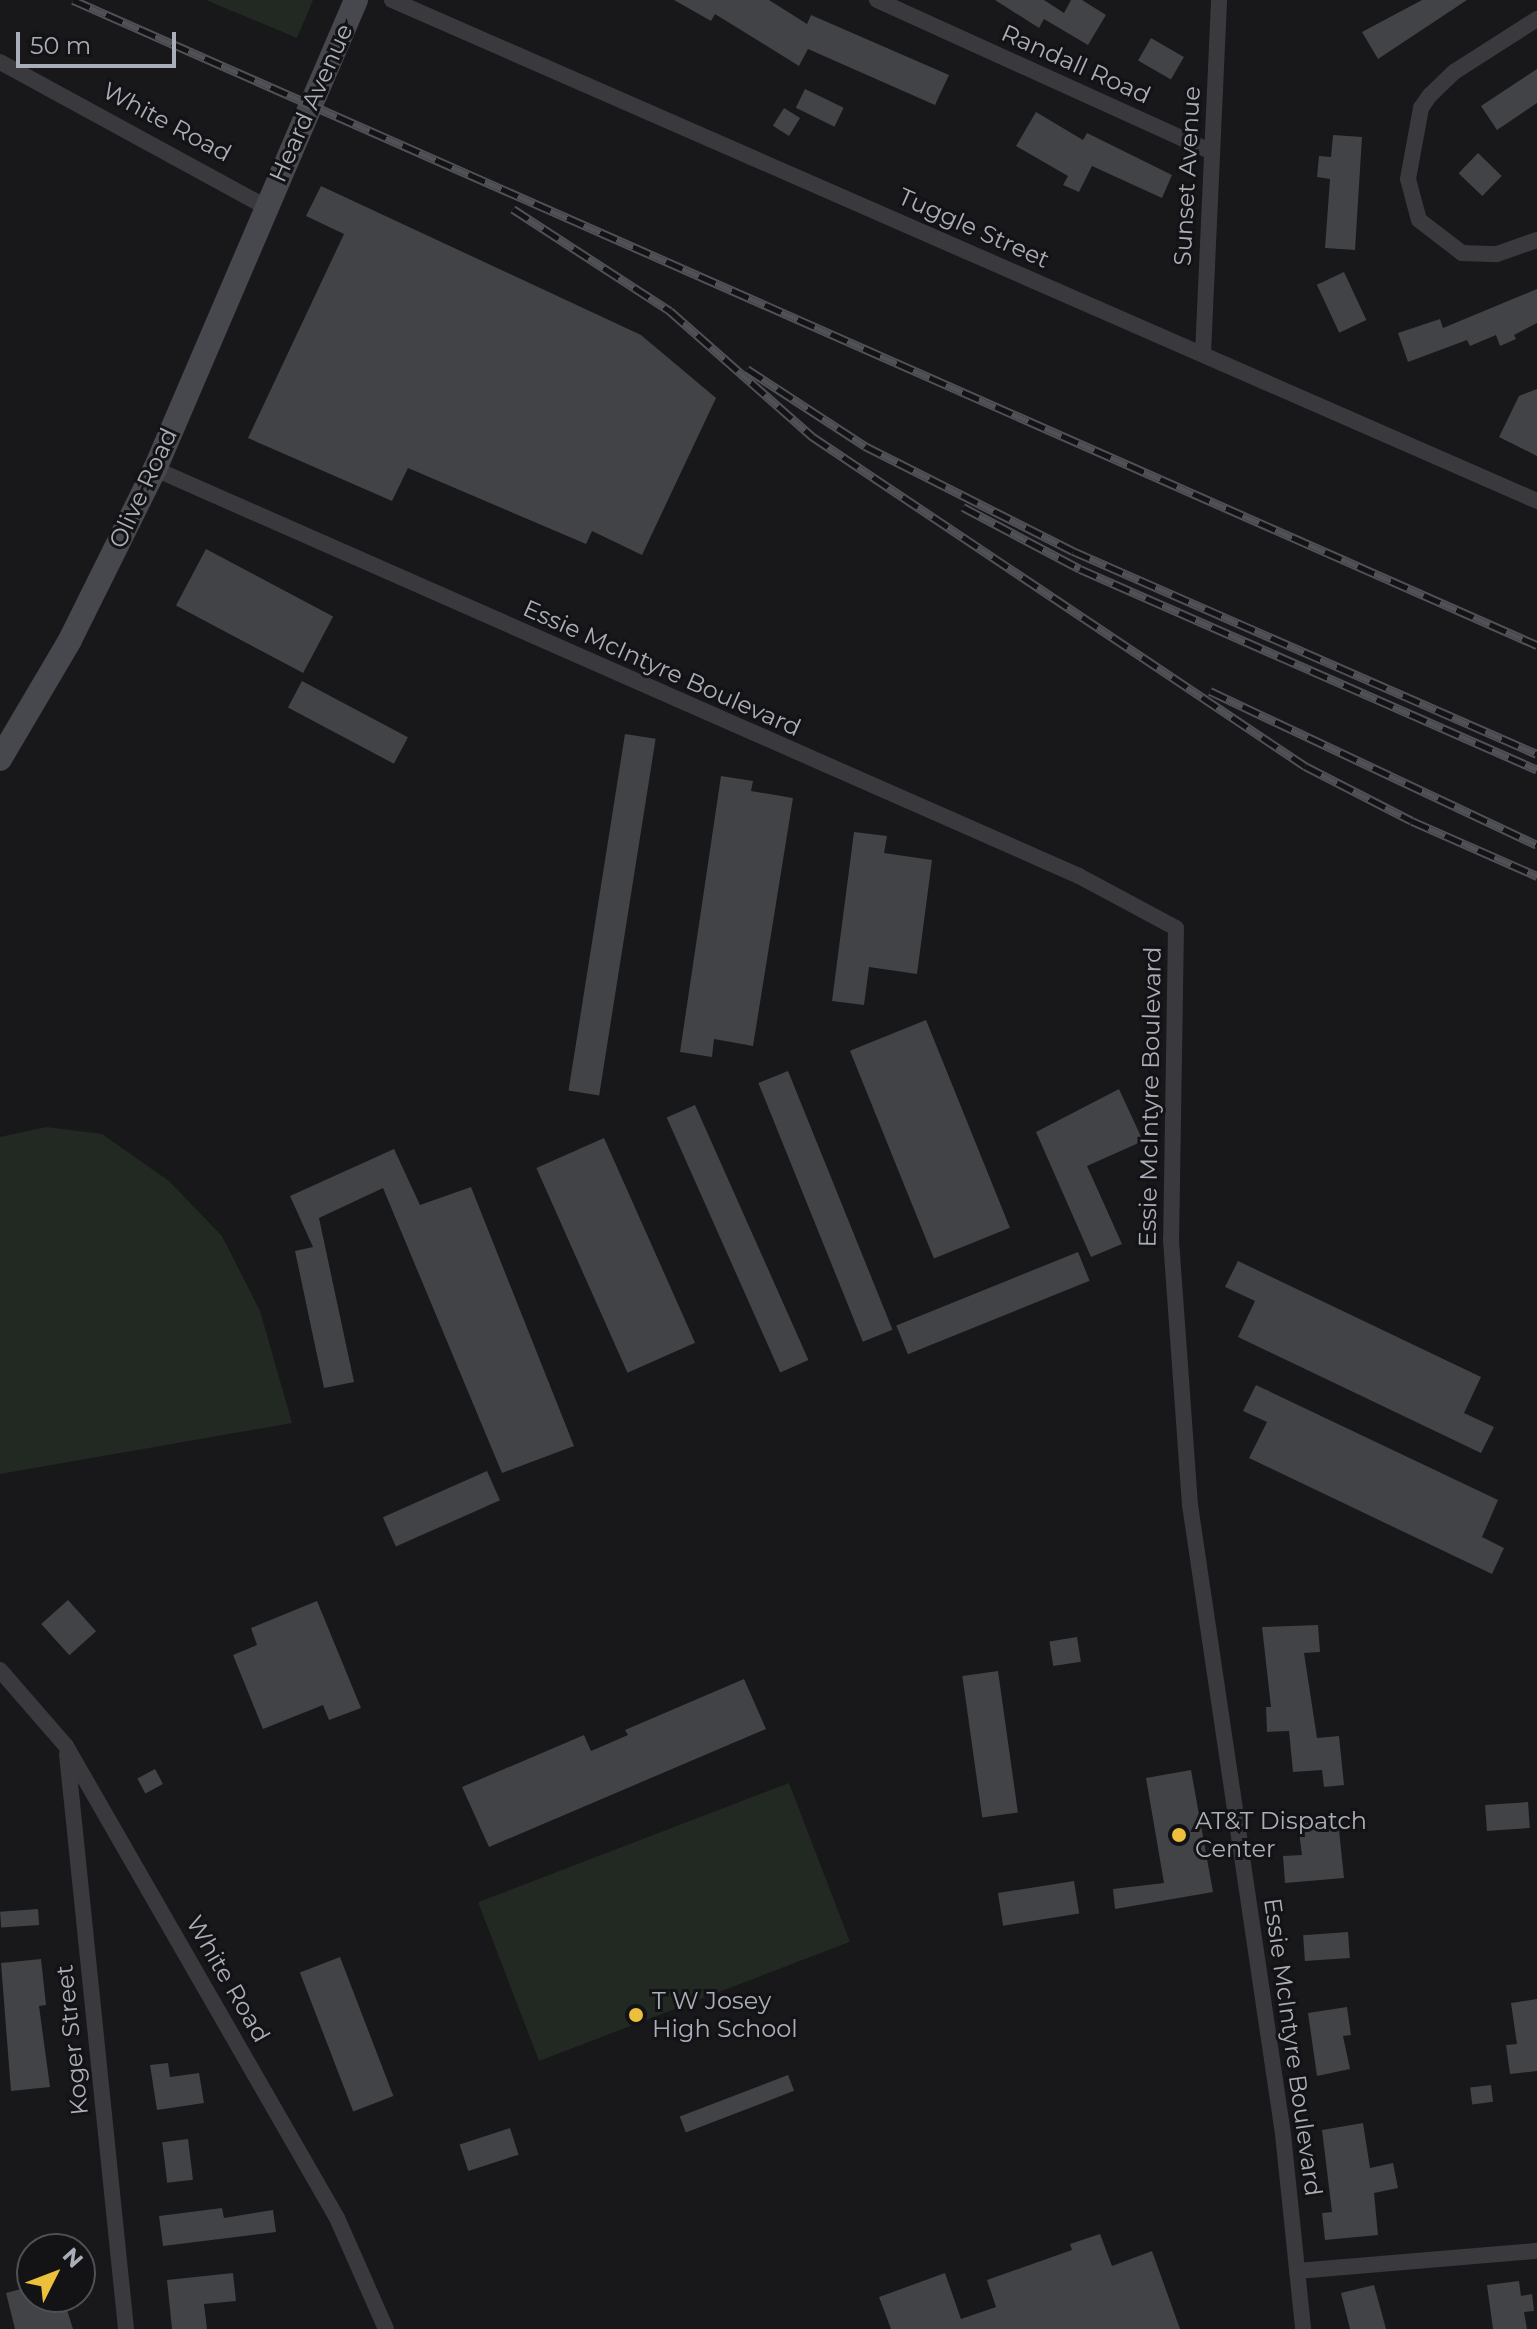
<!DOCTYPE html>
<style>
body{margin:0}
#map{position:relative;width:1537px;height:2329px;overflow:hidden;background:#181719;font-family:Montserrat,sans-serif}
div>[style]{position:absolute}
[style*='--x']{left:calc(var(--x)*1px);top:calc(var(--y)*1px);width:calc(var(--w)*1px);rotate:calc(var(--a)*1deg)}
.green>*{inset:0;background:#222923;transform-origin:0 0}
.building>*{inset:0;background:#424346;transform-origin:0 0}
.street>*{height:16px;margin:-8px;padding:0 8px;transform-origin:8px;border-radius:8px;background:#39393e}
.secondary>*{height:24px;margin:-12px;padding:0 12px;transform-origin:12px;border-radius:12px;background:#47484e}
.rail>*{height:9px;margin-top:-4.5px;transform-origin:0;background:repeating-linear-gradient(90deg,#131215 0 18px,#505157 0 36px);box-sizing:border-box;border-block:2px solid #505157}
.dots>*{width:22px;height:22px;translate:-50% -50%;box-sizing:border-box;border:4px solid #131215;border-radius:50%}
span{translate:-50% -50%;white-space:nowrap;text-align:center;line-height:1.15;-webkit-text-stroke:6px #131215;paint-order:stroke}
.street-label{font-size:24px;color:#aaaeb9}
.poi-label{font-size:24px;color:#aaaeb9}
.left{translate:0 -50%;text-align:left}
.north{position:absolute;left:16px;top:2233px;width:80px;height:80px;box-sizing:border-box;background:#131215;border:2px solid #4f5057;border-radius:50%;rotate:48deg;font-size:22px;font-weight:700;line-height:32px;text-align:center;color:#aaaeb9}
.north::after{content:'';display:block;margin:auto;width:28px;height:36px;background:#ecbf3d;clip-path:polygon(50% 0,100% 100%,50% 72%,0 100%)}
.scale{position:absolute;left:16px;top:32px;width:160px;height:36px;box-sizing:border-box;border:4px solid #aaaeb9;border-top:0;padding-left:10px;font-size:24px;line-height:28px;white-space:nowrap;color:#aaaeb9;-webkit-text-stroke:6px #131215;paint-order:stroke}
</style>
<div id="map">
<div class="green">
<i style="clip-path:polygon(206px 0,313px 0,297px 38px)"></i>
<i style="clip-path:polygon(46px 1127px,102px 1134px,169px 1181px,222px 1236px,260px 1311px,292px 1423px,0 1474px,0 1137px)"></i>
<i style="left:789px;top:1783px;width:170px;height:333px;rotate:69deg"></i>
</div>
<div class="building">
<i style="clip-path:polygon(674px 0,769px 0,807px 24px,811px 15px,949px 75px,935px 105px,808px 49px,799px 66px,715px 14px,711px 21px)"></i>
<i style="clip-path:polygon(995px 0,1044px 0,1064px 13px,1071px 0,1082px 0,1106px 15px,1088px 45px,1044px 19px,1039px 28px)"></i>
<i style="clip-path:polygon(1422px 0,1467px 0,1378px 59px,1362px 32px)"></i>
<i style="left:1151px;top:38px;width:38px;height:26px;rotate:30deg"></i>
<i style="clip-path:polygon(1537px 69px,1537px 103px,1497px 130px,1481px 106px)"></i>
<i style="left:805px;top:89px;width:43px;height:21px;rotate:26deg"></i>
<i style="left:784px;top:108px;width:19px;height:21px;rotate:32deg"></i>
<i style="clip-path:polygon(1036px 112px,1083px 140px,1087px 133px,1172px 175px,1162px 198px,1092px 166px,1079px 192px,1063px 185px,1068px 176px,1016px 146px)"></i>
<i style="clip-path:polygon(1333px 135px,1362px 137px,1355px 250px,1325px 248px,1330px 179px,1317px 177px,1319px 156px,1331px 157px)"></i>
<i style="left:1478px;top:153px;width:33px;height:28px;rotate:44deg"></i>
<i style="clip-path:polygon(321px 186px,641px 335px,716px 398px,642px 555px,592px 531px,586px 544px,408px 468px,392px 501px,248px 438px,344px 234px,306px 216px)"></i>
<i style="left:1344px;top:272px;width:53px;height:30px;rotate:65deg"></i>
<i style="clip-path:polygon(1537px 289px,1537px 323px,1514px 335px,1516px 339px,1500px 346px,1496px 335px,1470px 346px,1467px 340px,1408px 362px,1398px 333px,1440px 319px,1443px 328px)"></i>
<i style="clip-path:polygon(1537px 389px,1537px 456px,1499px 437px,1519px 396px)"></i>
<i style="left:206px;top:549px;width:144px;height:64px;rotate:28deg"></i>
<i style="left:302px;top:681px;width:120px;height:30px;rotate:28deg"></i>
<i style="left:625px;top:734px;width:31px;height:361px;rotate:9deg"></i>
<i style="clip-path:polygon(721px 776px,753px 781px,751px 791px,793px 798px,753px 1046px,714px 1039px,712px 1057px,680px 1052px)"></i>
<i style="clip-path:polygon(854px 832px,887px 836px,884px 853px,932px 860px,917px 974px,869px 967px,864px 1005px,832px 1001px)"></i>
<i style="left:926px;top:1020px;width:224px;height:82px;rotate:68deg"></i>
<i style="left:788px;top:1071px;width:279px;height:32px;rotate:68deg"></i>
<i style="clip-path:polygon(1119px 1089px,1143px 1141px,1087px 1166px,1122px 1244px,1091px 1257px,1036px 1132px)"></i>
<i style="left:695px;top:1105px;width:279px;height:31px;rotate:66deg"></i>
<i style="left:604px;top:1138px;width:224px;height:74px;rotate:66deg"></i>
<i style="clip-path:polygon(394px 1149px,420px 1205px,471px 1187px,574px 1446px,502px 1473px,383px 1188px,319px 1218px,354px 1382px,324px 1388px,295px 1251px,313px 1247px,290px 1196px)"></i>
<i style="left:1078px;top:1252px;width:31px;height:196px;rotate:68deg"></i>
<i style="clip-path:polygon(1238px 1261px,1481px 1377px,1464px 1413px,1494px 1427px,1481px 1453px,1238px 1337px,1255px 1301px,1225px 1287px)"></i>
<i style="clip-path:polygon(1256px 1385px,1498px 1500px,1482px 1537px,1504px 1548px,1492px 1574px,1249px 1458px,1267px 1422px,1243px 1411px)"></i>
<i style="left:487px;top:1471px;width:32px;height:114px;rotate:66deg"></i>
<i style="left:68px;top:1600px;width:42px;height:36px;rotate:48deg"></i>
<i style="clip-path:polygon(317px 1601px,361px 1708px,329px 1720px,323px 1705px,263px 1729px,233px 1655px,257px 1645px,251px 1628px)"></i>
<i style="clip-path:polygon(1318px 1625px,1320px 1652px,1304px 1653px,1317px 1738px,1339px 1736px,1344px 1785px,1324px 1787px,1322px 1770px,1293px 1772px,1289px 1731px,1267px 1732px,1266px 1707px,1271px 1707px,1262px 1627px)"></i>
<i style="left:1077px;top:1637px;width:25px;height:28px;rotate:81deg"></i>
<i style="left:998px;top:1671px;width:143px;height:36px;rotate:82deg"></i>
<i style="clip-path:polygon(744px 1679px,766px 1729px,489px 1847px,462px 1787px,584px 1735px,591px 1751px,628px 1735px,625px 1730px)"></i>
<i style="left:155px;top:1769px;width:17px;height:20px;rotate:62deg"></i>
<i style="clip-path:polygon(1191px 1770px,1213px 1892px,1115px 1909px,1113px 1889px,1164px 1883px,1146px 1778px)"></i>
<i style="left:1528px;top:1802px;width:26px;height:43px;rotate:86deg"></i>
<i style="clip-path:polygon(1338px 1820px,1344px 1878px,1285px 1883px,1283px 1856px,1302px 1855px,1298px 1824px)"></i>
<i style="left:1074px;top:1881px;width:33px;height:77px;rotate:81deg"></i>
<i style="left:38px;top:1909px;width:16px;height:38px;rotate:86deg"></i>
<i style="left:1348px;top:1932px;width:26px;height:45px;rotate:86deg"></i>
<i style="left:340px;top:1957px;width:149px;height:43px;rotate:69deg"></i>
<i style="clip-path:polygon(41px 1959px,46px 2005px,39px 2006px,50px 2087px,11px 2091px,1px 1963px)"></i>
<i style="clip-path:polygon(1537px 1999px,1537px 2071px,1510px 2074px,1506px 2045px,1517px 2044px,1511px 2003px)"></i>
<i style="clip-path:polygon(1347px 2007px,1351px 2035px,1343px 2036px,1350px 2069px,1317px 2076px,1308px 2013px)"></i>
<i style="clip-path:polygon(168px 2063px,170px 2077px,199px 2073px,204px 2103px,157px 2110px,150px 2065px)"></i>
<i style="left:788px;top:2075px;width:17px;height:116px;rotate:69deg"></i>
<i style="left:1491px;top:2085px;width:17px;height:21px;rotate:83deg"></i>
<i style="clip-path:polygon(1363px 2123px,1370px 2168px,1393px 2163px,1398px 2188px,1374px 2193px,1378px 2235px,1325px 2240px,1322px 2213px,1332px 2212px,1322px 2130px)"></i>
<i style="left:510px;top:2128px;width:28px;height:53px;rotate:72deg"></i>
<i style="left:188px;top:2139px;width:41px;height:26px;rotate:83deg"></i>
<i style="clip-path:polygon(222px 2208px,224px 2218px,273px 2210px,276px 2232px,163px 2246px,159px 2216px)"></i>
<i style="clip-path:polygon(1100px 2234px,1112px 2266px,1152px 2251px,1180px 2329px,891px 2329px,879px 2297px,945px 2273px,961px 2319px,996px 2307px,987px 2280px,1072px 2250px,1070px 2244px)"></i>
<i style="clip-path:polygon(233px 2273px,236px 2301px,204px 2304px,207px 2329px,172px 2329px,167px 2280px)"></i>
<i style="clip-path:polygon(1519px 2281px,1521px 2296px,1532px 2294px,1534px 2311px,1524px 2312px,1527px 2329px,1493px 2329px,1487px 2285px)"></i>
<i style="clip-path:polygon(1374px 2285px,1386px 2329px,1350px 2329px,1341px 2293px)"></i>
<i style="clip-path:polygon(32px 2286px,32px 2297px,63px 2297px,73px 2329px,15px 2329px,6px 2293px)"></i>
</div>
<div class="street">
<i style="--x:392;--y:0;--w:1250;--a:23.63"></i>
<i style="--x:877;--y:0;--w:368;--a:24.4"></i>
<i style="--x:1537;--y:19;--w:98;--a:147.4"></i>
<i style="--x:1454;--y:72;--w:33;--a:136"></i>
<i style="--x:1430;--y:95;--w:16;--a:125"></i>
<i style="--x:1421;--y:108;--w:72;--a:100.4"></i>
<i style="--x:1408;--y:179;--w:42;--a:75"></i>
<i style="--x:1419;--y:220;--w:54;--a:37.5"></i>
<i style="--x:1462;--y:253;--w:35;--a:2"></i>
<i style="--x:1497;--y:254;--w:42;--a:-19.3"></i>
<i style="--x:0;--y:62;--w:303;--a:28.6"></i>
<i style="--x:1203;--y:354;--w:354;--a:-87.4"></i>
<i style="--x:155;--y:469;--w:1010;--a:23.77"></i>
<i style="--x:1079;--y:876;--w:110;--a:28.2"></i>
<i style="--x:1176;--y:928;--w:312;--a:90.9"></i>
<i style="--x:1171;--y:1240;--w:266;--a:85.9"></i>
<i style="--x:1190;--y:1505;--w:636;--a:81.59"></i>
<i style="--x:1283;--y:2134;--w:196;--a:84.1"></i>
<i style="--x:0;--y:1670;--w:101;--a:49"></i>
<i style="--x:66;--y:1746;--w:544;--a:60.14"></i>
<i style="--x:337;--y:2218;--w:121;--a:66.2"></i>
<i style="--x:67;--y:1754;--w:578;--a:84.14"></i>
<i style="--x:1297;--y:2271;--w:241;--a:-4.8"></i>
</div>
<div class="secondary">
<i style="--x:0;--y:759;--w:138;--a:-59.5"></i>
<i style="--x:70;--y:640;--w:191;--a:-63.6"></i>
<i style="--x:155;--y:469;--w:510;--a:-66.8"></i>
</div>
<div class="rail">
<i style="--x:73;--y:0;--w:1600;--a:23.78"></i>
<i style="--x:513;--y:209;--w:187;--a:33"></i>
<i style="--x:670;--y:311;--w:191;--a:41.4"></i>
<i style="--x:813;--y:437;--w:592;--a:33.77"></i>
<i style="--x:1305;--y:766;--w:120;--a:27.2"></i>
<i style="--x:1412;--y:821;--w:137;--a:23.7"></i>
<i style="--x:747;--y:369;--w:141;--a:33.1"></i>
<i style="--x:865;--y:446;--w:233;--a:26.8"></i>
<i style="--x:1073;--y:551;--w:506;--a:23.63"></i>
<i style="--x:963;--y:507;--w:132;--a:27.9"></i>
<i style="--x:1080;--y:569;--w:499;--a:23.7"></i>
<i style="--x:1210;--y:691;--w:361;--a:25.2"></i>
</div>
<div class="dots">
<i style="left:1179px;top:1835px;background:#ecbf3d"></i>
<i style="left:636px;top:2015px;background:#ecbf3d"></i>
</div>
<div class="street-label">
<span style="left:1076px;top:64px;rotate:24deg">Randall Road</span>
<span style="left:311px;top:103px;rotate:-66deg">Heard Avenue</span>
<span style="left:167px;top:122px;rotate:28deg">White Road</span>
<span style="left:1187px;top:176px;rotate:-87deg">Sunset Avenue</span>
<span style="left:974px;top:228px;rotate:24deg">Tuggle Street</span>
<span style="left:143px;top:488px;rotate:-65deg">Olive Road</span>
<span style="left:662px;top:668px;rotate:24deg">Essie McIntyre Boulevard</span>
<span style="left:1150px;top:1097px;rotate:-89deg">Essie McIntyre Boulevard</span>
<span style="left:228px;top:1979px;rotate:60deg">White Road</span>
<span style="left:72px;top:2040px;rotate:-96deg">Koger Street</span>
<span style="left:1293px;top:2047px;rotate:82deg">Essie McIntyre Boulevard</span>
</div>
<div class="poi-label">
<span class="left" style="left:1195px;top:1835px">AT&amp;T Dispatch<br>Center</span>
<span class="left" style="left:652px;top:2015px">T W Josey<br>High School</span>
</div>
<div class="north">N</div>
<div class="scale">50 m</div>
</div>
